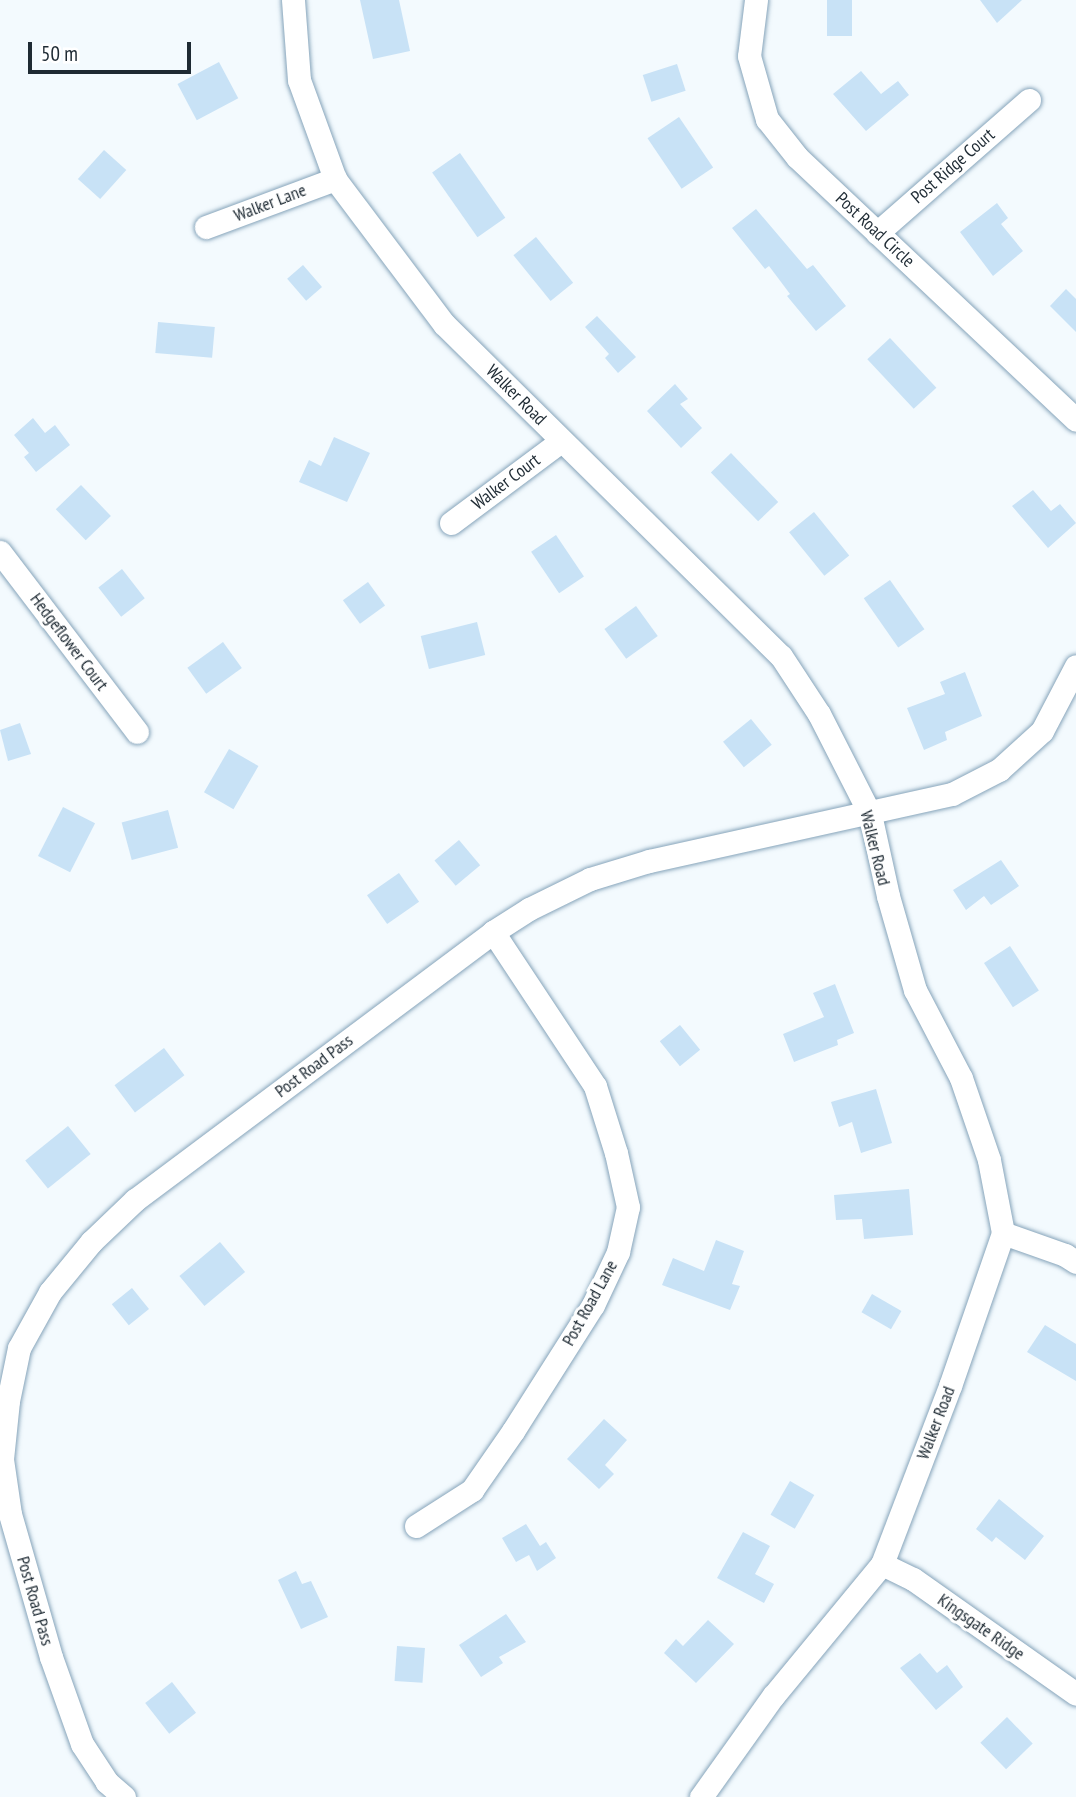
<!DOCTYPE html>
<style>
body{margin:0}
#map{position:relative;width:1076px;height:1797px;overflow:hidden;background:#f3fafe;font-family:"PT Sans Narrow",sans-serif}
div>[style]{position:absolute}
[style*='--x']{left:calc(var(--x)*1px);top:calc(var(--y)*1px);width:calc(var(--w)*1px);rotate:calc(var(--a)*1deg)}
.building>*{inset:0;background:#c8e2f6;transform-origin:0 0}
.roads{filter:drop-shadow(0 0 2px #86a4ba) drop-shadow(0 0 2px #86a4ba)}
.minor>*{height:23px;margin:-11.5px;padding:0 11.5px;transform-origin:11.5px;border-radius:11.5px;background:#fff}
span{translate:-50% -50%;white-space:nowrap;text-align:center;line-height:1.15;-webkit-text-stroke:6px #fff;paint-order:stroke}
.street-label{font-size:18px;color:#1e2a33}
.scale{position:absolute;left:28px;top:42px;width:163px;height:32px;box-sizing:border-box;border:4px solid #1e2a33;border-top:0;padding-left:9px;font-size:21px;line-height:24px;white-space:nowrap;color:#1e2a33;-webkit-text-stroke:5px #fff;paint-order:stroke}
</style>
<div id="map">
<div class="building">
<i style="clip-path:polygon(360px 0,399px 0,410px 51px,373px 59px)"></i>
<i style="left:827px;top:0;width:25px;height:36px"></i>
<i style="clip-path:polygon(980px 0,1022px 0,997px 23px)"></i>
<i style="left:219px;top:62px;width:41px;height:47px;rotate:62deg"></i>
<i style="left:677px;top:64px;width:28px;height:36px;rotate:72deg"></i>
<i style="clip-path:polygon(861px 71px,881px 94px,898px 81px,909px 95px,866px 131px,833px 94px)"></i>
<i style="left:679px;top:117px;width:61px;height:38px;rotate:56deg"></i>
<i style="left:104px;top:150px;width:30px;height:39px;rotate:42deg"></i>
<i style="left:460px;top:153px;width:79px;height:34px;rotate:55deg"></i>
<i style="clip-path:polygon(997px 203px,1008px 218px,1001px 224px,1023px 251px,993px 276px,960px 232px)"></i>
<i style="clip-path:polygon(756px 209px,807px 269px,813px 265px,846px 306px,816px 331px,787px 296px,790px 294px,769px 266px,765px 269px,732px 228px)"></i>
<i style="left:536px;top:237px;width:59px;height:29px;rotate:51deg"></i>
<i style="left:303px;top:265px;width:29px;height:21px;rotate:49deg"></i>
<i style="clip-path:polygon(1066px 289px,1076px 299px,1076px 332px,1050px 306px)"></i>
<i style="clip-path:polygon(597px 316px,636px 357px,618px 373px,605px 358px,609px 354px,585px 327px)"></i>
<i style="left:158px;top:322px;width:57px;height:31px;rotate:5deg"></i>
<i style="left:890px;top:338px;width:68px;height:31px;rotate:47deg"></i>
<i style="clip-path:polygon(675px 384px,688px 399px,680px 404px,702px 428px,681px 448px,647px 411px)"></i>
<i style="clip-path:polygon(33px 418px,45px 433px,55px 425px,70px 445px,36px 472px,24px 457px,29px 453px,14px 435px)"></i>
<i style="clip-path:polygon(334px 437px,370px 453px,347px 502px,299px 482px,309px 460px,321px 466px)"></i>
<i style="left:731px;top:453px;width:68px;height:28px;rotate:46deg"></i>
<i style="left:81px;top:485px;width:43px;height:35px;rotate:46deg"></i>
<i style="clip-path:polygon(1033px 490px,1051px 511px,1060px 504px,1076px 523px,1048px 548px,1012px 506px)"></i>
<i style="left:814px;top:512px;width:56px;height:32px;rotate:51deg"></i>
<i style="left:556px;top:535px;width:50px;height:30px;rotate:56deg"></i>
<i style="left:122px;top:569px;width:37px;height:30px;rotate:52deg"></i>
<i style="left:890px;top:580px;width:60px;height:32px;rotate:55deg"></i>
<i style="left:368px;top:582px;width:29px;height:31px;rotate:54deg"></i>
<i style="left:636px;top:606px;width:37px;height:39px;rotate:54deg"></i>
<i style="left:477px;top:622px;width:34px;height:58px;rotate:76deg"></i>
<i style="left:223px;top:642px;width:32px;height:44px;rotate:54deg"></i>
<i style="clip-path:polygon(965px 672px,982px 716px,945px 732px,947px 740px,924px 750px,907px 708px,945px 694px,940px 682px)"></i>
<i style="left:751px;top:719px;width:33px;height:36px;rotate:51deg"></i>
<i style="clip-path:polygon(20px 723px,31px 754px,8px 761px,0 730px)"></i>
<i style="left:229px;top:749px;width:34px;height:50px;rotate:30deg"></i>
<i style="left:63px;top:807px;width:36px;height:55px;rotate:27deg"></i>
<i style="left:168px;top:810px;width:39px;height:48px;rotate:75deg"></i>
<i style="left:459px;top:840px;width:33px;height:32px;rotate:50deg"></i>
<i style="clip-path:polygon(1001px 860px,1019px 886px,991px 905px,984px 896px,966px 910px,953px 890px)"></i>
<i style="left:399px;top:873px;width:35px;height:39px;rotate:55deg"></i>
<i style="left:1010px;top:946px;width:53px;height:31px;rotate:57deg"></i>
<i style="clip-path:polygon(835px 984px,854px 1033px,837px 1040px,838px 1045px,794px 1062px,783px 1034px,824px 1017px,813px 993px)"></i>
<i style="left:680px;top:1025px;width:32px;height:26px;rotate:51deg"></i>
<i style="left:164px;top:1048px;width:34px;height:62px;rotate:53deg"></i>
<i style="clip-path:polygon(876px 1089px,892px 1143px,861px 1153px,852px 1122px,839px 1127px,831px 1102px)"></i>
<i style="left:68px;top:1126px;width:36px;height:55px;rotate:51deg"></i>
<i style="clip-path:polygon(909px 1189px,913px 1235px,864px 1239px,862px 1219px,836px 1220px,834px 1195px)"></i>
<i style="clip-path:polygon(716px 1240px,744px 1251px,732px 1284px,740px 1286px,730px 1310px,662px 1285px,673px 1258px,704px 1271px)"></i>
<i style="left:220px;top:1242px;width:39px;height:53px;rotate:50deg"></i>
<i style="left:132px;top:1288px;width:27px;height:26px;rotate:51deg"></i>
<i style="left:872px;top:1294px;width:34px;height:21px;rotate:30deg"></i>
<i style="clip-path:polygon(1045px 1325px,1076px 1344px,1076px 1381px,1027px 1352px)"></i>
<i style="clip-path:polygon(604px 1419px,627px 1440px,605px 1465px,614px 1474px,599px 1489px,567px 1459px)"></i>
<i style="left:790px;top:1481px;width:28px;height:39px;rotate:30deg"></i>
<i style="clip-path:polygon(999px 1499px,1044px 1536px,1025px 1560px,996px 1537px,992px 1542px,976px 1529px)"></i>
<i style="clip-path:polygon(526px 1524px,540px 1546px,546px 1542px,556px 1558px,537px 1571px,529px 1555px,516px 1562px,502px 1538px)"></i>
<i style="clip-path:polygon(743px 1532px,770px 1546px,755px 1574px,774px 1584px,764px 1603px,717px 1578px)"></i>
<i style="clip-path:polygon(296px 1571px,302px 1584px,311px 1581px,328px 1617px,301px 1629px,278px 1580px)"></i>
<i style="clip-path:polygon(506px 1614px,526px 1642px,499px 1657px,503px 1663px,481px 1677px,459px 1645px)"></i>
<i style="clip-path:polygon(708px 1620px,734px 1644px,696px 1683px,664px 1653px,676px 1639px,683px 1646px)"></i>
<i style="left:397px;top:1646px;width:28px;height:35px;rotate:4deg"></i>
<i style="clip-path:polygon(920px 1653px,937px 1673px,947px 1665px,963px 1687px,936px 1710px,900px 1668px)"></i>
<i style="left:172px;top:1682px;width:39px;height:34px;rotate:52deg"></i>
<i style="left:1007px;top:1717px;width:37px;height:37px;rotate:46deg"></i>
</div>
<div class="roads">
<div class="minor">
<i style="--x:293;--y:0;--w:80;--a:85.7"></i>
<i style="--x:299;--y:80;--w:105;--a:70"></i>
<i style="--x:335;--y:179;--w:181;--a:53.1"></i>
<i style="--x:444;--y:324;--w:473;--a:44.6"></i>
<i style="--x:781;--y:656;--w:69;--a:56.8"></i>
<i style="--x:819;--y:714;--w:112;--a:63"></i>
<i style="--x:870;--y:814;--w:84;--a:77.6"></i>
<i style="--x:888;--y:896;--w:98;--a:74"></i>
<i style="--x:915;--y:990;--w:99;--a:62.4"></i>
<i style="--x:961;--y:1078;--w:87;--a:71.1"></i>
<i style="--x:989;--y:1160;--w:74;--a:79.1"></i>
<i style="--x:1003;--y:1233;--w:162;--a:109.1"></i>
<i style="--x:950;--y:1386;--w:191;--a:110.9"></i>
<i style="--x:882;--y:1564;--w:171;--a:129.5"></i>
<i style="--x:773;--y:1696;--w:124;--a:125.5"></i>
<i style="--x:756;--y:0;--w:56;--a:97.1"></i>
<i style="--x:749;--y:56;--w:66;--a:74.1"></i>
<i style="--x:767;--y:119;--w:48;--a:51.7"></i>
<i style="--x:797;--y:157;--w:383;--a:43.3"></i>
<i style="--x:206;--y:227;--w:138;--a:-20.4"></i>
<i style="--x:877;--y:233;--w:202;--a:-41.2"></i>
<i style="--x:451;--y:523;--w:137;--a:-36.7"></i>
<i style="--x:0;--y:552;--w:226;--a:52.7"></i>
<i style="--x:1003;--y:1233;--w:66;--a:19.5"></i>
<i style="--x:1065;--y:1255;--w:13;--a:32"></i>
<i style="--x:416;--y:1526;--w:67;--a:-32.7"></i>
<i style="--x:472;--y:1490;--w:72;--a:-55.2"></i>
<i style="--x:513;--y:1431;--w:149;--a:-57.6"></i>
<i style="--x:593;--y:1305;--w:59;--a:-64.7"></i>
<i style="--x:618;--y:1252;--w:46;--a:-77.5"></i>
<i style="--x:628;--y:1207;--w:55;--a:-102.5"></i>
<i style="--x:616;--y:1153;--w:70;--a:-107.4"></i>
<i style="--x:595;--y:1086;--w:185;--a:-123.5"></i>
<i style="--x:882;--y:1564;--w:34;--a:26"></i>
<i style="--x:913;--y:1579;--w:199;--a:35.2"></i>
<i style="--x:124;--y:1797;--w:23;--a:-139"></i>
<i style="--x:107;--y:1782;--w:45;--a:-123.3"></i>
<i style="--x:82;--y:1744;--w:92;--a:-109.6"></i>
<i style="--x:51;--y:1657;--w:149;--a:-106"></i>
<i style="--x:10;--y:1514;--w:56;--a:-98.3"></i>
<i style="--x:2;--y:1459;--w:58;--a:-84.1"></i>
<i style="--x:8;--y:1401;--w:54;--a:-78.3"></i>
<i style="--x:19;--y:1348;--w:64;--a:-61"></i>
<i style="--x:50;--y:1292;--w:65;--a:-50.6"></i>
<i style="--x:91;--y:1242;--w:61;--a:-43.7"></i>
<i style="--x:135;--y:1200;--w:447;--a:-36.8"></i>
<i style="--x:493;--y:932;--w:43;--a:-32.6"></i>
<i style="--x:529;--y:909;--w:68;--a:-26.2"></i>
<i style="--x:590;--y:879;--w:62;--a:-17"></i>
<i style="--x:649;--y:861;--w:310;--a:-12.5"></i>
<i style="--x:952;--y:794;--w:53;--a:-27.1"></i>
<i style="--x:999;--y:770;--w:58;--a:-42.2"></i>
<i style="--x:1042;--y:731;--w:73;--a:-62.4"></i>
</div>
</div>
<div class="street-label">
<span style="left:953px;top:166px;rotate:-41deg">Post Ridge Court</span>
<span style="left:270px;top:203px;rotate:-21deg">Walker Lane</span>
<span style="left:875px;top:230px;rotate:43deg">Post Road Circle</span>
<span style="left:516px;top:395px;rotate:45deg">Walker Road</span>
<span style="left:506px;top:482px;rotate:-37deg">Walker Court</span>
<span style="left:69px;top:642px;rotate:53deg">Hedgeflower Court</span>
<span style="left:875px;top:848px;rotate:76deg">Walker Road</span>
<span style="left:314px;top:1066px;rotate:-37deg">Post Road Pass</span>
<span style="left:590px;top:1303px;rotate:-61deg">Post Road Lane</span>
<span style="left:936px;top:1423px;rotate:-69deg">Walker Road</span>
<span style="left:35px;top:1601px;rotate:74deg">Post Road Pass</span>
<span style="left:981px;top:1627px;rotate:35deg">Kingsgate Ridge</span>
</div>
<div class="scale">50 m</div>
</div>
